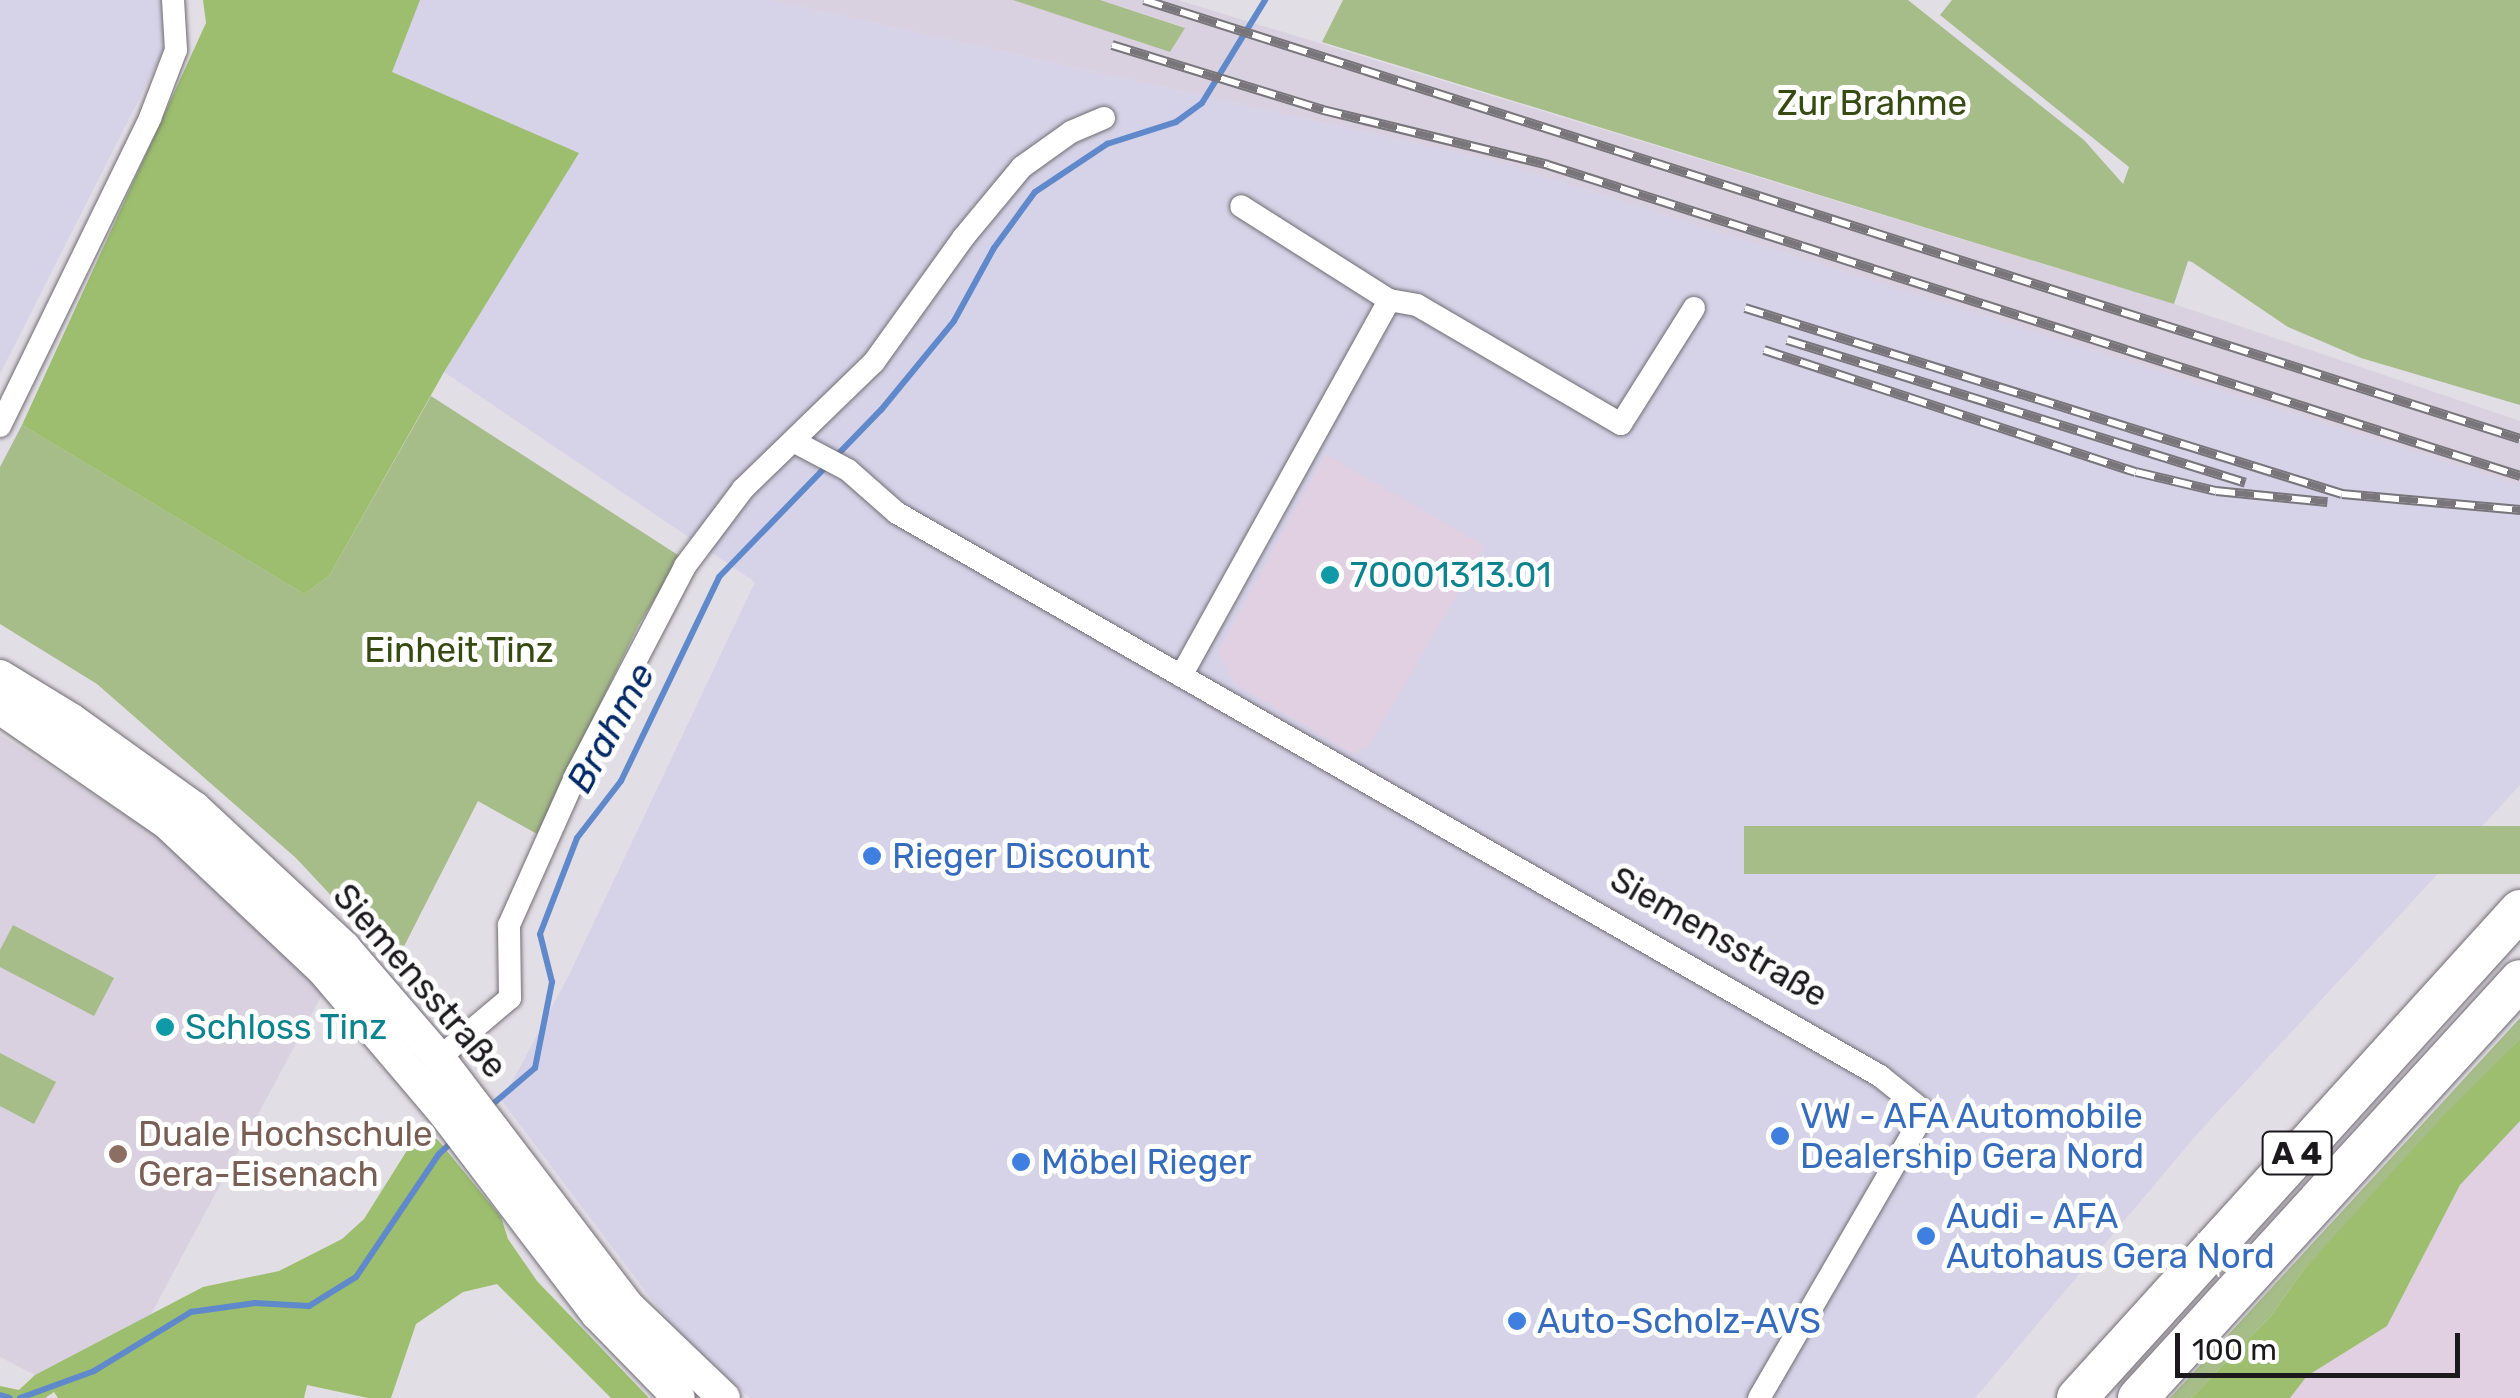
<!DOCTYPE html>
<meta charset="utf-8">
<style>
body{margin:0}
#map{position:relative;width:2520px;height:1398px;overflow:hidden;background:#e2dee5;font-family:Rubik,sans-serif}
div>[style]{position:absolute}
[style*='--x']{left:calc(var(--x)*1px);top:calc(var(--y)*1px);width:calc(var(--w)*1px);rotate:calc(var(--a)*1deg)}
.commercial>*{inset:0;background:#d6d3e8}
.industrial>*{inset:0;background:#e0d0e2}
.built>*{inset:0;background:#d9d1df}
.green>*{inset:0;background:#a6bc89;transform-origin:0 0}
.forest>*{inset:0;background:#9cbe6e}
.stream>*{height:6px;margin:-3px;padding:0 3px;transform-origin:3px;border-radius:3px;background:#6089cc}
.roads{filter:drop-shadow(0 0 2px #716d74) drop-shadow(0 0 2px #716d74)}
.street>*{height:22px;margin:-11px;padding:0 11px;transform-origin:11px;border-radius:11px;background:#fff}
.secondary>*{height:32px;margin:-16px;padding:0 16px;transform-origin:16px;border-radius:16px;background:#fff}
.highway>*{height:40px;margin:-20px;padding:0 20px;transform-origin:20px;border-radius:20px;background:#fff}
.rail>*{height:10px;margin-top:-5px;transform-origin:0;background:repeating-linear-gradient(90deg,#fff 0 19px,#79767b 0 38px);box-sizing:border-box;border-block:2px solid #79767b}
.dots>*{width:28px;height:28px;translate:-50% -50%;box-sizing:border-box;border:5px solid #fff;border-radius:50%}
span{translate:-50% -50%;white-space:nowrap;text-align:center;line-height:1.15;-webkit-text-stroke:10px #fff;paint-order:stroke}
.shield-label span{padding:2px 8px;background:#fff;border:2px solid;border-radius:8px;-webkit-text-stroke-width:0}
.shield-label{font-size:32px;color:#1b191c;font-weight:700}
.park-label{font-size:35px;color:#364a12}
.culture-label{font-size:35px;color:#0d838f}
.left{translate:0 -50%;text-align:left}
.shop-label{font-size:35px;color:#366cbe}
.street-label{font-size:35px;color:#1b191c}
.education-label{font-size:35px;color:#785e54}
.water-label{font-size:38px;color:#032a66;font-style:italic}
.scale{position:absolute;left:2175px;top:1333px;width:285px;height:45px;box-sizing:border-box;border:5px solid #1b191c;border-top:0;padding-left:12px;font-size:30px;line-height:35px;white-space:nowrap;color:#1b191c;-webkit-text-stroke:8px #fff;paint-order:stroke}
</style>
<div id="map">
<div class="commercial">
<i style="clip-path:polygon(0 0,163px 0,165px 48px,0 374px)"></i>
<i style="clip-path:polygon(420px 0,772px 0,1492px 160px,2520px 485px,2520px 785px,2198px 1133px,1975px 1398px,750px 1398px,674px 1329px,502px 1101px,569px 975px,755px 582px,444px 372px,578px 153px,391px 72px)"></i>
</div>
<div class="industrial">
<i style="clip-path:polygon(1325px 454px,1485px 546px,1370px 744px,1353px 754px,1235px 684px,1218px 652px)"></i>
<i style="clip-path:polygon(2520px 1121px,2520px 1398px,2290px 1398px,2307px 1376px,2387px 1326px,2460px 1185px)"></i>
</div>
<div class="built">
<i style="clip-path:polygon(772px 0,1013px 0,1170px 52px,1184px 27px,1100px 0,1178px 0,2174px 304px,2520px 421px,2520px 485px,1492px 160px)"></i>
<i style="clip-path:polygon(0 735px,157px 835px,218px 886px,323px 993px,150px 1316px,35px 1375px,0 1357px)"></i>
</div>
<div class="green">
<i style="clip-path:polygon(1013px 0,1100px 0,1185px 28px,1170px 52px)"></i>
<i style="clip-path:polygon(1343px 0,1908px 0,2084px 140px,2123px 184px,2129px 167px,1940px 15px,1952px 0,2520px 0,2520px 405px,2361px 358px,2288px 327px,2192px 262px,2188px 261px,2174px 304px,1322px 42px)"></i>
<i style="clip-path:polygon(431px 396px,681px 557px,638px 626px,537px 834px,478px 801px,395px 964px,296px 858px,97px 684px,0 624px,0 467px,22px 425px,304px 594px,329px 576px)"></i>
<i style="left:2520px;top:826px;width:48px;height:776px;rotate:90deg"></i>
<i style="clip-path:polygon(13px 925px,114px 978px,94px 1016px,0 967px,0 950px)"></i>
<i style="clip-path:polygon(2520px 1018px,2520px 1039px,2305px 1268px,2271px 1316px,2191px 1398px,2170px 1398px)"></i>
<i style="clip-path:polygon(0 1053px,56px 1082px,34px 1124px,0 1106px)"></i>
</div>
<div class="forest">
<i style="clip-path:polygon(203px 0,420px 0,392px 72px,579px 153px,444px 372px,329px 576px,304px 594px,22px 425px,206px 23px)"></i>
<i style="clip-path:polygon(2520px 1039px,2520px 1121px,2460px 1185px,2387px 1326px,2307px 1376px,2290px 1398px,2191px 1398px,2271px 1316px,2305px 1268px,2446px 1113px)"></i>
<i style="clip-path:polygon(427px 1134px,438px 1140px,501px 1217px,508px 1239px,537px 1281px,649px 1398px,611px 1398px,497px 1284px,463px 1292px,416px 1324px,391px 1398px,368px 1398px,307px 1385px,304px 1398px,58px 1398px,54px 1392px,45px 1398px,0 1398px,0 1386px,19px 1390px,35px 1375px,203px 1287px,279px 1271px,342px 1239px,364px 1219px,413px 1141px)"></i>
</div>
<div class="stream">
<i style="--x:487;--y:1109;--w:63;--a:-40.5"></i>
<i style="--x:535;--y:1068;--w:88;--a:-78.8"></i>
<i style="--x:552;--y:982;--w:49;--a:-104"></i>
<i style="--x:540;--y:934;--w:103;--a:-68.9"></i>
<i style="--x:577;--y:838;--w:72;--a:-52.3"></i>
<i style="--x:621;--y:781;--w:226;--a:-64.3"></i>
<i style="--x:719;--y:577;--w:233;--a:-45.9"></i>
<i style="--x:881;--y:410;--w:115;--a:-50.6"></i>
<i style="--x:954;--y:321;--w:83;--a:-61.3"></i>
<i style="--x:994;--y:248;--w:69;--a:-53.8"></i>
<i style="--x:1035;--y:192;--w:87;--a:-33.7"></i>
<i style="--x:1107;--y:144;--w:72;--a:-17.7"></i>
<i style="--x:1176;--y:122;--w:32;--a:-36"></i>
<i style="--x:1202;--y:103;--w:121;--a:-58.5"></i>
<i style="--x:0;--y:1395;--w:10;--a:17"></i>
<i style="--x:20;--y:1398;--w:79;--a:-20"></i>
<i style="--x:94;--y:1371;--w:114;--a:-31.3"></i>
<i style="--x:191;--y:1312;--w:65;--a:-8"></i>
<i style="--x:255;--y:1303;--w:54;--a:3.2"></i>
<i style="--x:309;--y:1306;--w:55;--a:-31.7"></i>
<i style="--x:356;--y:1277;--w:148;--a:-56"></i>
<i style="--x:439;--y:1154;--w:19;--a:-43"></i>
</div>
<div class="roads">
<div class="street">
<i style="--x:1389;--y:300;--w:28;--a:10"></i>
<i style="--x:1417;--y:305;--w:236;--a:30.3"></i>
<i style="--x:1621;--y:424;--w:137;--a:-57.8"></i>
<i style="--x:0;--y:426;--w:343;--a:-64"></i>
<i style="--x:150;--y:118;--w:73;--a:-69.1"></i>
<i style="--x:176;--y:50;--w:50;--a:-93.4"></i>
<i style="--x:795;--y:442;--w:60;--a:27.8"></i>
<i style="--x:848;--y:470;--w:65;--a:41.3"></i>
<i style="--x:897;--y:513;--w:1133;--a:29.8"></i>
<i style="--x:1880;--y:1076;--w:58;--a:38.7"></i>
<i style="--x:1925;--y:1112;--w:331;--a:120.1"></i>
<i style="--x:1181;--y:676;--w:430;--a:-61"></i>
<i style="--x:1389;--y:300;--w:175;--a:-147.6"></i>
<i style="--x:439;--y:1058;--w:93;--a:-40.2"></i>
<i style="--x:510;--y:998;--w:73;--a:-90.8"></i>
<i style="--x:509;--y:925;--w:167;--a:-65.9"></i>
<i style="--x:577;--y:773;--w:233;--a:-62.4"></i>
<i style="--x:685;--y:566;--w:96;--a:-53"></i>
<i style="--x:743;--y:489;--w:182;--a:-44.1"></i>
<i style="--x:874;--y:362;--w:153;--a:-54.3"></i>
<i style="--x:963;--y:238;--w:92;--a:-50.3"></i>
<i style="--x:1022;--y:167;--w:60;--a:-35.5"></i>
<i style="--x:1071;--y:132;--w:36;--a:-23"></i>
</div>
<div class="secondary">
<i style="--x:0;--y:676;--w:84;--a:31.4"></i>
<i style="--x:72;--y:720;--w:151;--a:35.6"></i>
<i style="--x:195;--y:808;--w:204;--a:43"></i>
<i style="--x:344;--y:947;--w:146;--a:49.4"></i>
<i style="--x:439;--y:1058;--w:312;--a:52.7"></i>
<i style="--x:628;--y:1306;--w:133;--a:43.8"></i>
<i style="--x:0;--y:708;--w:204;--a:34.6"></i>
<i style="--x:168;--y:824;--w:213;--a:43.3"></i>
<i style="--x:323;--y:970;--w:189;--a:49.7"></i>
<i style="--x:445;--y:1114;--w:251;--a:52.8"></i>
<i style="--x:597;--y:1314;--w:117;--a:45.7"></i>
</div>
<div class="highway">
<i style="--x:2077;--y:1398;--w:659;--a:-47.77"></i>
<i style="--x:2138;--y:1398;--w:566;--a:-47.58"></i>
</div>
</div>
<div class="rail">
<i style="--x:1144;--y:0;--w:1444;--a:17.69"></i>
<i style="--x:1112;--y:45;--w:221;--a:17.1"></i>
<i style="--x:1323;--y:110;--w:232;--a:13.7"></i>
<i style="--x:1548;--y:165;--w:1021;--a:17.74"></i>
<i style="--x:1745;--y:308;--w:625;--a:17.3"></i>
<i style="--x:2342;--y:494;--w:179;--a:5.1"></i>
<i style="--x:1787;--y:340;--w:480;--a:17.3"></i>
<i style="--x:1764;--y:350;--w:391;--a:18.2"></i>
<i style="--x:2136;--y:472;--w:82;--a:13.4"></i>
<i style="--x:2216;--y:491;--w:112;--a:5.7"></i>
</div>
<div class="dots">
<i style="left:1330px;top:575px;background:#0f9aa8"></i>
<i style="left:872px;top:856px;background:#3f7fe0"></i>
<i style="left:165px;top:1027px;background:#0f9aa8"></i>
<i style="left:1780px;top:1136px;background:#3f7fe0"></i>
<i style="left:118px;top:1154px;background:#8d6e63"></i>
<i style="left:1021px;top:1162px;background:#3f7fe0"></i>
<i style="left:1926px;top:1236px;background:#3f7fe0"></i>
<i style="left:1517px;top:1321px;background:#3f7fe0"></i>
</div>
<div class="shield-label">
<span style="left:2297px;top:1153px">A 4</span>
</div>
<div class="park-label">
<span style="left:1872px;top:103px">Zur Brahme</span>
<span style="left:459px;top:650px">Einheit Tinz</span>
</div>
<div class="culture-label">
<span class="left" style="left:1350px;top:575px">70001313.01</span>
<span class="left" style="left:185px;top:1027px">Schloss Tinz</span>
</div>
<div class="shop-label">
<span class="left" style="left:892px;top:856px">Rieger Discount</span>
<span class="left" style="left:1800px;top:1136px">VW - AFA Automobile<br>Dealership Gera Nord</span>
<span class="left" style="left:1041px;top:1162px">Möbel Rieger</span>
<span class="left" style="left:1946px;top:1236px">Audi - AFA<br>Autohaus Gera Nord</span>
<span class="left" style="left:1537px;top:1321px">Auto-Scholz-AVS</span>
</div>
<div class="street-label">
<span style="left:1719px;top:937px;rotate:30deg">Siemensstraße</span>
<span style="left:420px;top:981px;rotate:49deg">Siemensstraße</span>
</div>
<div class="education-label">
<span class="left" style="left:138px;top:1154px">Duale Hochschule<br>Gera-Eisenach</span>
</div>
<div class="water-label">
<span style="left:611px;top:728px;rotate:-61deg">Brahme</span>
</div>
<div class="scale">100 m</div>
</div>
